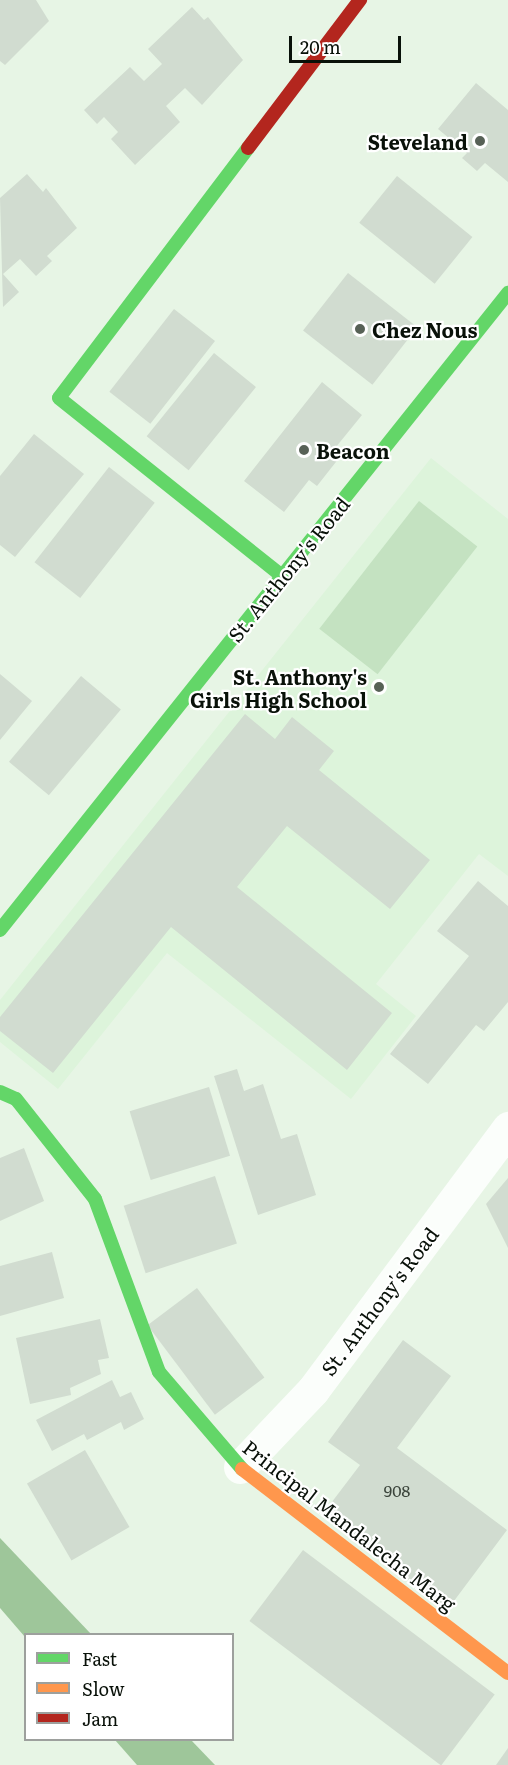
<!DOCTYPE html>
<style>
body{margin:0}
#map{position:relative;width:508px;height:1765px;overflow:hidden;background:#e7f5e5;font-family:Literata,serif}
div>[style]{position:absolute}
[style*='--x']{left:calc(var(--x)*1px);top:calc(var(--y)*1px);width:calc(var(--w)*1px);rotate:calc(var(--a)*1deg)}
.built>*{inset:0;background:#ddf4db}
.green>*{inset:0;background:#c4e2c1;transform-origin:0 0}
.water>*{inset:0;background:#9ec69a}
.building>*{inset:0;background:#d1dcd0;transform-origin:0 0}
.street>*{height:33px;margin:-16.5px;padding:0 16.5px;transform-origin:16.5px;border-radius:16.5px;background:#fbfefb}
.fast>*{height:14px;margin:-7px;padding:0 7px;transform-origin:7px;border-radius:7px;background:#63d668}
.slow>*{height:14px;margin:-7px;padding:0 7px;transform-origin:7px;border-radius:7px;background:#ff974d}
.jam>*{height:14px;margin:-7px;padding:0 7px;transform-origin:7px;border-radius:7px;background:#b3261e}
.dots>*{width:16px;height:16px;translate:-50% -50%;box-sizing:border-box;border:3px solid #fff;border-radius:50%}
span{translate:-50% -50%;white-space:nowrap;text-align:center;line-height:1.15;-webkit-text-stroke:4.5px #fff;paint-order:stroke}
.number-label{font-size:16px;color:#3b443b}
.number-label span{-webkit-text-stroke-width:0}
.poi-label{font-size:20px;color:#091109;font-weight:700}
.right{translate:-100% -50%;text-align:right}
.left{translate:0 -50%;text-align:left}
.street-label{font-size:20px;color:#091109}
.legend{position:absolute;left:24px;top:1633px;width:210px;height:108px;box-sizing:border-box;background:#fff;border:2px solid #9da09d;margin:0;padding:8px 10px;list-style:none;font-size:18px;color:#091109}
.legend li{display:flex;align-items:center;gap:12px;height:30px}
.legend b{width:30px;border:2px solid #9da09d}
.scale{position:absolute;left:289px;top:36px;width:112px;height:27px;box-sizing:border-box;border:3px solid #091109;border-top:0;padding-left:8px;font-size:18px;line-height:21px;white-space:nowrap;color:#091109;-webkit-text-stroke:4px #fff;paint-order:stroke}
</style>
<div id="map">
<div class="built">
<i style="clip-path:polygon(431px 458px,508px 519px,508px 876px,479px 854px,376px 984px,416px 1016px,351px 1099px,167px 953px,58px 1089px,0 1042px,0 1000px)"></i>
</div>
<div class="green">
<i style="left:419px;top:501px;width:74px;height:162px;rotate:38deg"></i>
</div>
<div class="water">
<i style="clip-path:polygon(0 1538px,91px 1634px,25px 1637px,0 1608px)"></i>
<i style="clip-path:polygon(115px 1740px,191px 1740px,215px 1765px,137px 1765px)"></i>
</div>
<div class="building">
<i style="clip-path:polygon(0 0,36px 0,49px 21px,5px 65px,0 61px)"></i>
<i style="clip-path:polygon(192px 7px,204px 20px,208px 17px,243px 60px,202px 105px,185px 88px,166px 106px,180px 122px,135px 165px,111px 139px,118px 132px,104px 117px,97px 124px,84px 110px,130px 67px,144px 81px,162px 64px,148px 49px)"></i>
<i style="clip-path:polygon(476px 83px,508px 110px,508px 182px,485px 163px,477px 171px,462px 158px,467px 153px,438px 129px)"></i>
<i style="clip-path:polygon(27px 174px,43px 192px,46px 188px,77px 228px,47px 256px,52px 261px,36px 276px,20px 259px,3px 274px,19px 292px,3px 307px,0 198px)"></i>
<i style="left:397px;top:176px;width:97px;height:60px;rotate:39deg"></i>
<i style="left:348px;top:273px;width:88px;height:73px;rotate:38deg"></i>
<i style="left:174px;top:309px;width:52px;height:105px;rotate:38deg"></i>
<i style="left:214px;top:353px;width:54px;height:107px;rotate:39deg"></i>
<i style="clip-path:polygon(322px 382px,362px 415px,336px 447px,343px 453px,317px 486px,309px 480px,284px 512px,244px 481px)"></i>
<i style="clip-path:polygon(34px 434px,84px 474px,15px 557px,0 545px,0 476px)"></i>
<i style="left:109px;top:467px;width:58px;height:121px;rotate:38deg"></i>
<i style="clip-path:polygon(0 674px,32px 701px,0 740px)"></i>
<i style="left:81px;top:676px;width:52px;height:112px;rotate:40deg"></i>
<i style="clip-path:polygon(245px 714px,275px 739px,292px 717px,334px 751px,319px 770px,430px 860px,390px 909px,287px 826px,237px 887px,392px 1013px,347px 1070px,171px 927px,53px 1073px,0 1031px,0 1017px)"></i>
<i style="clip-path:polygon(478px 881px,508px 906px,508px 1002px,484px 1031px,476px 1025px,428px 1084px,390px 1054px,469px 956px,437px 931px)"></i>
<i style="clip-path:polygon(237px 1069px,244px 1091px,263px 1084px,281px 1139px,297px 1134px,316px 1195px,258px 1215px,214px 1076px)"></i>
<i style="left:209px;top:1087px;width:72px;height:83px;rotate:73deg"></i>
<i style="clip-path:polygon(24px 1148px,44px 1201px,0 1221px,0 1158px)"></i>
<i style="left:215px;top:1176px;width:71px;height:96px;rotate:72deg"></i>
<i style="clip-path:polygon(508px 1178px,508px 1248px,486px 1204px)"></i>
<i style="clip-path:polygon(52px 1252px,64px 1298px,0 1316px,0 1266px)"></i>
<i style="left:197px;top:1288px;width:112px;height:62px;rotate:53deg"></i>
<i style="clip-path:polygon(100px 1319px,109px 1358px,98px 1360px,101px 1374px,70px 1388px,71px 1395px,30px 1404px,16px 1338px)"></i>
<i style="clip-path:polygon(403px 1340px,451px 1376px,397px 1448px,507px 1530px,448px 1609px,322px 1515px,360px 1465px,328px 1442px)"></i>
<i style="clip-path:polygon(112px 1380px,120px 1397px,131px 1392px,144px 1419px,124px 1430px,121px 1422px,87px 1440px,84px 1434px,52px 1451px,36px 1420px)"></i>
<i style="left:85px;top:1450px;width:89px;height:67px;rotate:60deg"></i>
<i style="left:303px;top:1550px;width:240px;height:89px;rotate:37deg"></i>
<i style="clip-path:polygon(508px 1748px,508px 1765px,496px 1765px)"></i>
</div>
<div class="street">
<i style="--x:240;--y:1467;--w:106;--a:-46.5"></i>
<i style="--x:313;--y:1390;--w:327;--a:-53.3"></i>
</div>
<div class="fast">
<i style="--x:248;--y:148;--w:313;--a:127.1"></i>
<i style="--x:59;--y:398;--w:285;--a:38.6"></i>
<i style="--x:0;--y:930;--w:815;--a:-51.43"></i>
<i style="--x:0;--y:1092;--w:17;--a:24"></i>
<i style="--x:16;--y:1099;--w:127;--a:51.7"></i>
<i style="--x:95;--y:1199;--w:184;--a:69.7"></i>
<i style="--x:159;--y:1372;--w:128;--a:49.4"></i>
</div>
<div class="slow">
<i style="--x:242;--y:1469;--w:335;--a:37.5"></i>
</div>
<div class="jam">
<i style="--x:248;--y:148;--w:186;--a:-52.9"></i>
</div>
<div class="dots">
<i style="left:480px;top:141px;background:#576156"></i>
<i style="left:360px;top:329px;background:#576156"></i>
<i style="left:304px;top:450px;background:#576156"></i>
<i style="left:379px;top:687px;background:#576156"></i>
</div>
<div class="number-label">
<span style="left:397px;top:1490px">908</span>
</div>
<div class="poi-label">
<span class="right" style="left:468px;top:141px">Steveland</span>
<span class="left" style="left:372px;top:329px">Chez Nous</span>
<span class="left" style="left:316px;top:450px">Beacon</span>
<span class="right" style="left:367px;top:688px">St. Anthony's<br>Girls High School</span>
</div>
<div class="street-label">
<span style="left:288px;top:569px;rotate:-51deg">St. Anthony's Road</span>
<span style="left:379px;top:1301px;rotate:-53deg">St. Anthony's Road</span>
<span style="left:350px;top:1525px;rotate:38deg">Principal Mandalecha Marg</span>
</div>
<ul class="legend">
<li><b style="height:8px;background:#63d668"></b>Fast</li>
<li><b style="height:8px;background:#ff974d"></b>Slow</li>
<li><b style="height:8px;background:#b3261e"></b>Jam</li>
</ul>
<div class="scale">20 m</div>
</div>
